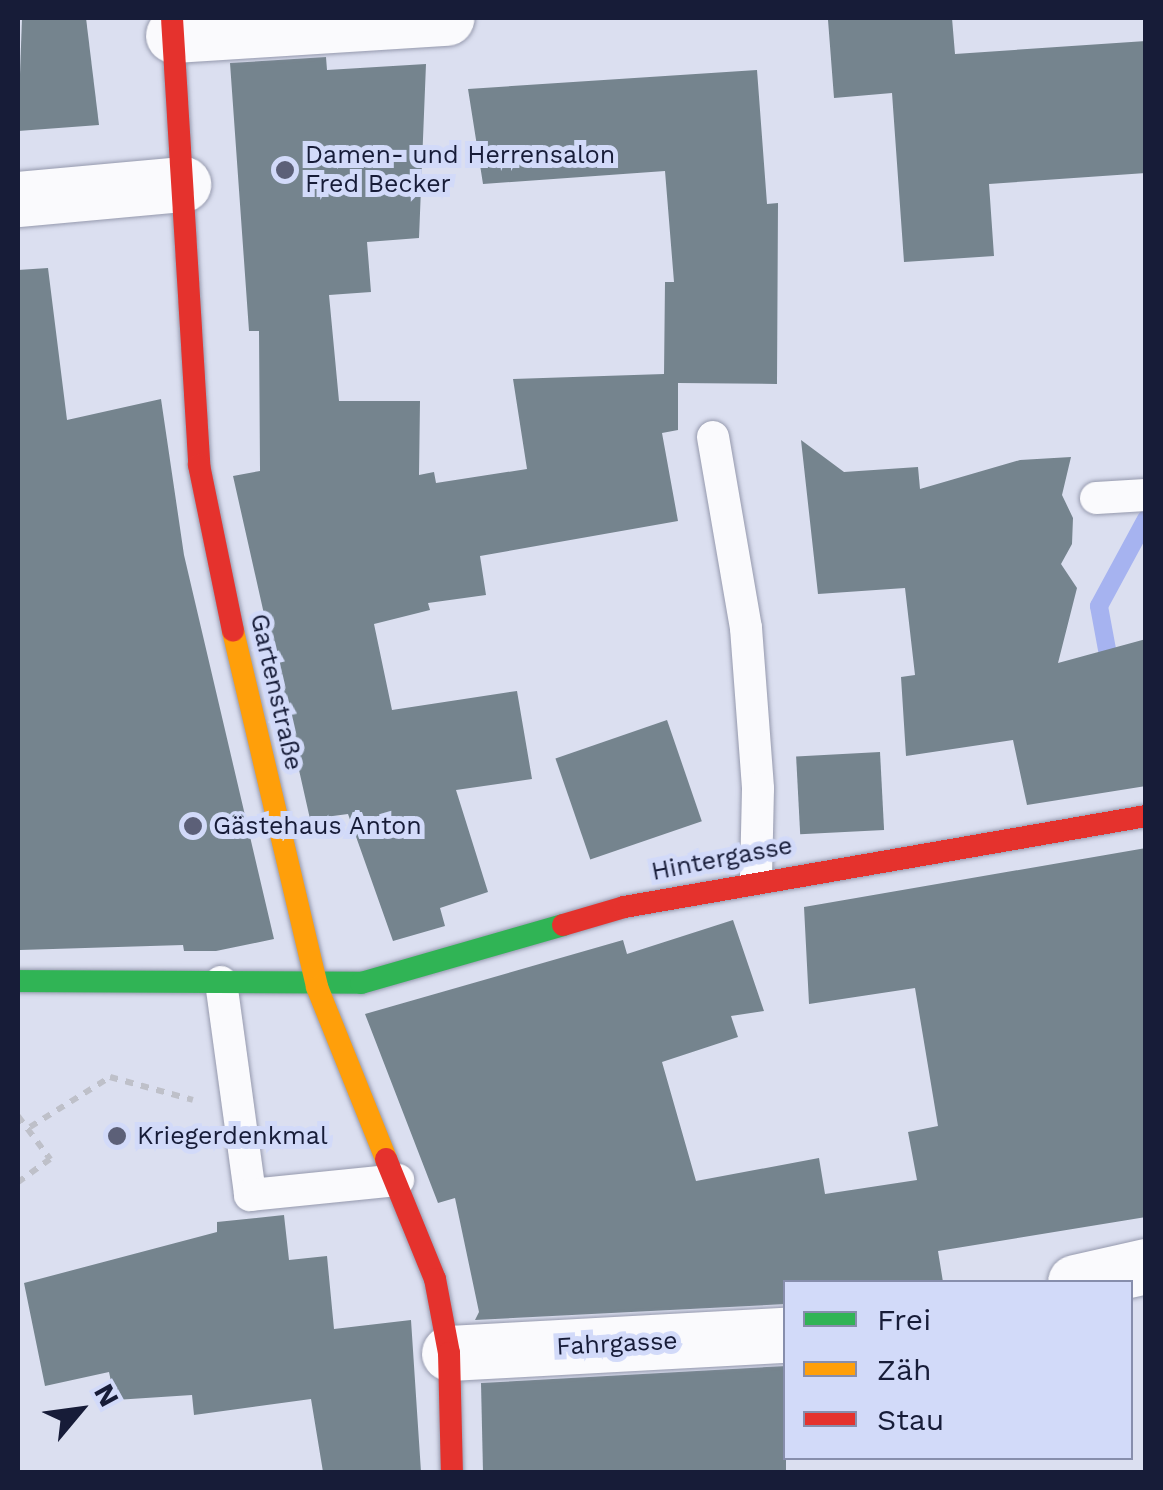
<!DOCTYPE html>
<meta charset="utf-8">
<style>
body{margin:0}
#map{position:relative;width:1163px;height:1490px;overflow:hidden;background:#dbdff0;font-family:"Work Sans",sans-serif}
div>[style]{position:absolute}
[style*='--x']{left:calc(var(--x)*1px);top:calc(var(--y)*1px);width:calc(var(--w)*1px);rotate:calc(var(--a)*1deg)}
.stream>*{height:18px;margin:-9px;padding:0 9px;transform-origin:9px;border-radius:9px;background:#a6b3f0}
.building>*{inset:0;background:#75848e;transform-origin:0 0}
.path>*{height:6px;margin-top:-3px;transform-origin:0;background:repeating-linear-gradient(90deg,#bec0c9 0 8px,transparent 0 16px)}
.roads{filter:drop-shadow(0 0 2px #9599ad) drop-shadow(0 0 2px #9599ad)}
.lane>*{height:32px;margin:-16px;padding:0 16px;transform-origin:16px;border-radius:16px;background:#fafafd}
.street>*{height:55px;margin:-27.5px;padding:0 27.5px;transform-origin:27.5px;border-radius:27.5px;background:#fafafd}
.fast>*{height:22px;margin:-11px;padding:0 11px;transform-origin:11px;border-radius:11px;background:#30b455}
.slow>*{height:22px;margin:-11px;padding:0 11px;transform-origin:11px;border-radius:11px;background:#ff9f0a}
.jam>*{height:22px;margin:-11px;padding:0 11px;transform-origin:11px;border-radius:11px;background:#e5322d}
.dots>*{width:28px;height:28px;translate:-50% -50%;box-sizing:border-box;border:5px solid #d2daf9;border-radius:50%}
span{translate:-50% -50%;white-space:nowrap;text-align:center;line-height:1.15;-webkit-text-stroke:10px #d2daf9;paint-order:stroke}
.poi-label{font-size:25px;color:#171c38}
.left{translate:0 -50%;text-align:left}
.street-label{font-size:25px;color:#171c38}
.frame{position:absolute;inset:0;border:20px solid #171c38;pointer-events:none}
.legend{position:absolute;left:783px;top:1280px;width:350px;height:180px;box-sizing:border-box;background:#d2daf9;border:2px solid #878eac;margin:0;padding:12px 18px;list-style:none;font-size:30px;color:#171c38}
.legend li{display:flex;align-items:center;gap:20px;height:50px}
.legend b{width:50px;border:2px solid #878eac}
.north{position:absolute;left:30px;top:1360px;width:100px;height:100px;-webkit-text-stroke:8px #d2daf9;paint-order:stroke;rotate:61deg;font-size:28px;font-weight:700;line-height:40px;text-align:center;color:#171c38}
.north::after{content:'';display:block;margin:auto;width:35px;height:45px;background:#171c38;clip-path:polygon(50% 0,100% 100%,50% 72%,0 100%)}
</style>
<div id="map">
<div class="stream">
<i style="--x:1111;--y:671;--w:66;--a:-100.5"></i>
<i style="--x:1099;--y:606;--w:99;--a:-61.6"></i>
</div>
<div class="building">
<i style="clip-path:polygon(22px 18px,86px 18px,99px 125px,18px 131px)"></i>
<i style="clip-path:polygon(952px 18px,955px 54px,1146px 41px,1146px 173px,989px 184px,994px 256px,904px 262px,892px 93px,834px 98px,828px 20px)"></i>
<i style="clip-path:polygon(326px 57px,327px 70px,426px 64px,419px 238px,367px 242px,371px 292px,329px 295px,339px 401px,420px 401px,419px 475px,434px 472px,436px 483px,527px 469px,513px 379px,664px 374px,665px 282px,674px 282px,665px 171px,483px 184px,468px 89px,757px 70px,767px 204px,778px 203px,777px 384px,678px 383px,678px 430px,662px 433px,678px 521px,480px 556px,486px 595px,428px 603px,430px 610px,374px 624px,392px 710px,517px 691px,532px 779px,456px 790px,488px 892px,440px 908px,445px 926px,393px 941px,348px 814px,310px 819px,233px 476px,260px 471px,259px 331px,249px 331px,230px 63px)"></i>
<i style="clip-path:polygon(48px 268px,67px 420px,161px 399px,184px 555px,274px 939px,216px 951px,184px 951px,183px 945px,20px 950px,18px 270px)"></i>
<i style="clip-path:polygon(801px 440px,844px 472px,918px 467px,920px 489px,1020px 460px,1071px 457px,1062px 495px,1073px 518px,1072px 544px,1061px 564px,1077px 588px,1058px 663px,1146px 639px,1146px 786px,1027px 805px,1013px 740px,906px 756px,901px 677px,915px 675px,905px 588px,818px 594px)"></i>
<i style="left:667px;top:720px;width:107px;height:118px;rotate:71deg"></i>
<i style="left:880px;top:752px;width:78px;height:84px;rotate:87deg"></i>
<i style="clip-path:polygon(1146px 848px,1146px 1217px,938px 1251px,943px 1282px,786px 1282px,786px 1304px,475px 1320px,479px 1312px,455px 1198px,438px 1203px,365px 1014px,623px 940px,627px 954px,733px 920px,764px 1011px,731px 1016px,738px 1037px,662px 1062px,696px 1181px,819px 1158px,825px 1194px,917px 1180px,908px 1132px,938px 1126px,915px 988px,809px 1004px,804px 907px)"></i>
<i style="clip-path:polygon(284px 1215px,289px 1260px,327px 1256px,334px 1329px,411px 1320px,421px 1472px,323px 1472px,311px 1399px,194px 1415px,192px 1395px,115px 1400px,109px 1372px,45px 1386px,24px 1283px,217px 1232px,217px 1222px)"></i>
<i style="clip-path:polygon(786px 1366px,786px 1472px,483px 1472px,481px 1383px)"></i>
</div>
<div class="path">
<i style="--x:18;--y:1116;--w:54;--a:53.3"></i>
<i style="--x:50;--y:1159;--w:39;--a:144"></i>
<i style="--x:30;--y:1127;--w:94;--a:-32"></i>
<i style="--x:110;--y:1077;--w:86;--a:15.5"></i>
</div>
<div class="roads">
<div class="lane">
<i style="--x:713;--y:437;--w:194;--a:80.2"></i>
<i style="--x:746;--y:628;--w:161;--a:85.7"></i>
<i style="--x:758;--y:789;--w:90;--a:91.3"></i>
<i style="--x:1096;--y:498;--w:50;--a:-3.4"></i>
<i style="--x:221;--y:982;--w:215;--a:82.2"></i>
<i style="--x:250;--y:1195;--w:149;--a:-5.8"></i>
</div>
<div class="street">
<i style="--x:173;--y:35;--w:274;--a:-3.6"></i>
<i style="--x:18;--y:199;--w:166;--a:-5.2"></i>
<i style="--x:1075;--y:1282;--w:73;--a:-12.7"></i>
<i style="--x:449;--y:1353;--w:337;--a:-3.1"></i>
</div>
<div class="fast">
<i style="--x:18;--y:981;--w:343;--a:0.3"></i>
<i style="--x:361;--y:983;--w:210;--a:-16"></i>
</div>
<div class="slow">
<i style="--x:233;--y:631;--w:366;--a:76.7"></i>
<i style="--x:317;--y:987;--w:185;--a:68.1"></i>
</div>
<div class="jam">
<i style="--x:172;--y:18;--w:448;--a:86.5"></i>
<i style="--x:199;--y:465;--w:169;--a:78.4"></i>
<i style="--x:563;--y:925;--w:64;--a:-16.4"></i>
<i style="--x:624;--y:907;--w:530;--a:-9.89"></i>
<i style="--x:386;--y:1159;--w:130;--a:67.8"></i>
<i style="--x:435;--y:1279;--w:75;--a:79.3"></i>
<i style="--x:449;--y:1353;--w:119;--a:88.6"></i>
</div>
</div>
<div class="dots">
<i style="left:285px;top:170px;background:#5c6078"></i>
<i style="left:193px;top:826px;background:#5c6078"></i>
<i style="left:117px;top:1136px;background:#5c6078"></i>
</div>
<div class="poi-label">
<span class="left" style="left:305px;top:170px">Damen- und Herrensalon<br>Fred Becker</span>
<span class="left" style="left:213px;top:826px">Gästehaus Anton</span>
<span class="left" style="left:137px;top:1136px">Kriegerdenkmal</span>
</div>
<div class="street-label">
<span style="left:276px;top:692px;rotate:77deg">Gartenstraße</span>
<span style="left:722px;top:859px;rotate:-11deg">Hintergasse</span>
<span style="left:617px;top:1344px;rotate:-3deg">Fahrgasse</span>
</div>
<div class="frame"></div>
<ul class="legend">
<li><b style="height:12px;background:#30b455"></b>Frei</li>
<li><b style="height:12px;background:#ff9f0a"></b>Zäh</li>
<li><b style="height:12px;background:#e5322d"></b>Stau</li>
</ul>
<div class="north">N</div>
</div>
